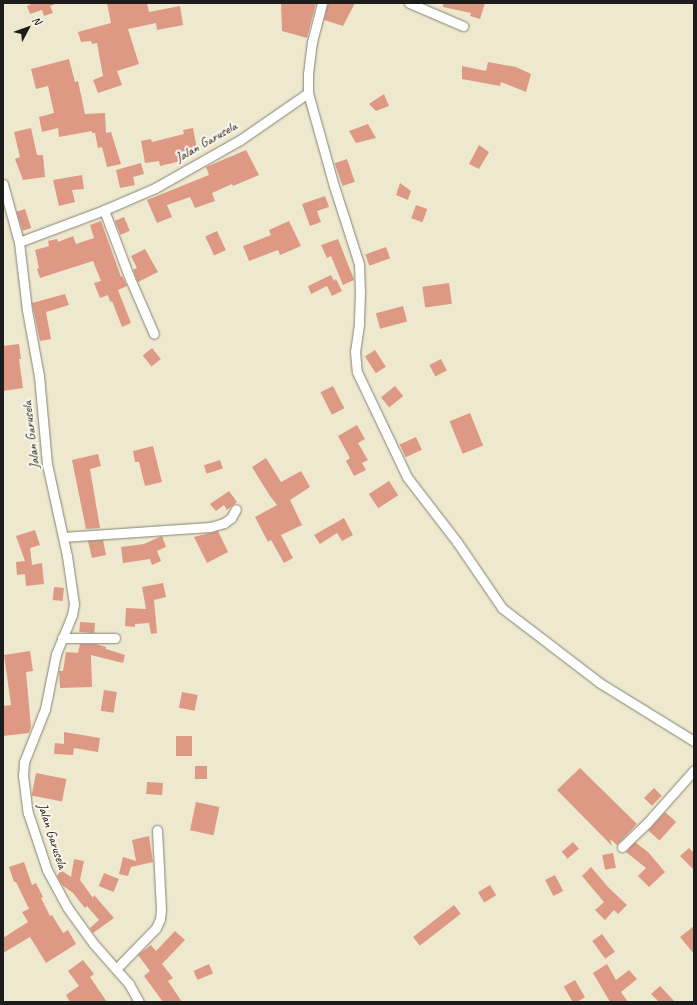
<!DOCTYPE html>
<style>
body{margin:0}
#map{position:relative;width:697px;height:1005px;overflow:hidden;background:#eee9ce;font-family:Caveat,sans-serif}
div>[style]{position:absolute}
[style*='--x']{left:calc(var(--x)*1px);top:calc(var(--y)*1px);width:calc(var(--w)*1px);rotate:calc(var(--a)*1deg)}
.building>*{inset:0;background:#dd9984;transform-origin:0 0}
.roads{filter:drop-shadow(0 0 1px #858275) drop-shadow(0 0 1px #858275)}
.street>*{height:9px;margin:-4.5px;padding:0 4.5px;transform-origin:4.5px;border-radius:4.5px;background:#fff}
span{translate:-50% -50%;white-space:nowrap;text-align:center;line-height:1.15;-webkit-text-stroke:4px #fbf7ec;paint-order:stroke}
.street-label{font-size:14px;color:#1c1c1c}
.frame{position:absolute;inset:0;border:4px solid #1c1c1c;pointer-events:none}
.north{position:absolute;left:8px;top:8px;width:40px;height:40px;-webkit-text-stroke:3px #fbf7ec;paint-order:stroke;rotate:49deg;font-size:11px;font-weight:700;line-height:16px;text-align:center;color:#1c1c1c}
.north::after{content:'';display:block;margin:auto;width:14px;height:18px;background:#1c1c1c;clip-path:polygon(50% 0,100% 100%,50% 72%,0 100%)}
</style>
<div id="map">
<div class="building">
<i style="clip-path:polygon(33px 3px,58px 3px,50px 6px,53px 13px,44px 16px,42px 10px,30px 14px,27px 6px)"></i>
<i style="clip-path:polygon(107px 3px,147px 3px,149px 12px,180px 6px,183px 25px,157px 30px,156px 23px,128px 29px,139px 64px,117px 71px,122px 85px,98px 93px,93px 80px,103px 76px,97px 43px,92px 44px,91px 41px,81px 42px,78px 32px,111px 23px)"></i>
<i style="clip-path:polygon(281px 3px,316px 3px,307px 38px,282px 31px)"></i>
<i style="clip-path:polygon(328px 3px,355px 3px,343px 26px,324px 20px)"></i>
<i style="clip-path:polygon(443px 3px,485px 3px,480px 19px,470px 16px,471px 13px,443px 7px)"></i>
<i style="clip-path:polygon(69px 59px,75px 82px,78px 81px,85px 114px,105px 113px,106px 133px,111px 132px,121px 164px,107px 167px,102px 147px,98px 148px,95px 133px,92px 133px,92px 131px,59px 137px,58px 128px,42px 132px,39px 117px,54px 113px,48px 86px,36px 89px,31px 69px)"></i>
<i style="clip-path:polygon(488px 62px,516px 67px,531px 74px,526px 92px,501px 82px,500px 86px,462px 79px,462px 66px,486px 71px)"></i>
<i style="clip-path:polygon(384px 94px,389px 106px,376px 111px,369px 104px)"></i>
<i style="clip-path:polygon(368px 124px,376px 138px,356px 143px,349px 131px)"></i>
<i style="clip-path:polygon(31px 128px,37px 155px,43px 155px,45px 177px,23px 180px,15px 159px,20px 157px,14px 132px)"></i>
<i style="clip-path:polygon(193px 128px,197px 149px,179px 152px,181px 161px,160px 166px,159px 161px,145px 163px,141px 141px,151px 139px,152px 142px,184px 134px,183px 130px)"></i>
<i style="clip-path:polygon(479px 145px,489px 152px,479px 169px,469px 164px)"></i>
<i style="clip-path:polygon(246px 150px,259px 175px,233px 186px,232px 184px,212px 193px,215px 201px,195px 208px,190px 197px,167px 205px,172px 217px,157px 223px,147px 200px,209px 175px,206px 167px)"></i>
<i style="left:347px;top:159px;width:24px;height:13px;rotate:71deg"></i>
<i style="clip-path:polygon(141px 163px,144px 174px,133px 177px,135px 185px,120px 188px,116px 170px)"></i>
<i style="clip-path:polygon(82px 175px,84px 189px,72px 190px,75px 202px,59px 206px,53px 180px)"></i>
<i style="clip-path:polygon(400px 183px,411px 191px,408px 200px,396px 195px)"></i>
<i style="clip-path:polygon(325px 196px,329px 207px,317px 211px,321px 222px,310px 226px,302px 204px)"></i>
<i style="left:416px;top:205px;width:12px;height:14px;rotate:20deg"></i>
<i style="left:25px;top:209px;width:20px;height:9px;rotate:72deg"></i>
<i style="left:124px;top:217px;width:15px;height:10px;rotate:67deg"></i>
<i style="clip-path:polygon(101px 221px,121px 277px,122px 276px,127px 286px,118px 290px,131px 323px,122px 327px,112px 301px,110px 302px,108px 295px,100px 298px,94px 283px,101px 281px,93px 261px,40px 278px,37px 269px,39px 268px,35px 250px,49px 246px,48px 241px,57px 239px,58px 242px,73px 236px,76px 244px,94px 238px,90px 225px)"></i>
<i style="clip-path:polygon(289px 221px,301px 246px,280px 255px,278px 250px,249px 261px,243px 246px,271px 235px,269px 230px)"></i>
<i style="left:217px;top:231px;width:21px;height:13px;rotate:65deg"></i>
<i style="clip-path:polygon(338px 239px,353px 277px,354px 280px,343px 285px,331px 256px,327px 258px,321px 245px)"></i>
<i style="left:386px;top:247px;width:12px;height:22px;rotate:70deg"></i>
<i style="clip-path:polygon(145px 249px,158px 272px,138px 282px,133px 270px,137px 268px,131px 256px)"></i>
<i style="clip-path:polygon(331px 275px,334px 281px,336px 279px,342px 291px,332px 296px,327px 286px,311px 294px,308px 286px)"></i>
<i style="left:449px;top:283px;width:21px;height:27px;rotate:82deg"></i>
<i style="clip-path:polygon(65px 294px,69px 305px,46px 312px,51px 339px,40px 341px,32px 303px)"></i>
<i style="left:403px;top:306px;width:16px;height:28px;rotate:75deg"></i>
<i style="clip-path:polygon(19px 344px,21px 359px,19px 359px,23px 388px,3px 391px,3px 346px)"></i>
<i style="left:152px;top:348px;width:14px;height:12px;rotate:51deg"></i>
<i style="left:375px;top:350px;width:20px;height:12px;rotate:57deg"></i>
<i style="left:441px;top:359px;width:13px;height:13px;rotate:63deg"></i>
<i style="left:333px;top:386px;width:25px;height:14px;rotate:63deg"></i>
<i style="left:395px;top:386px;width:13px;height:18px;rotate:51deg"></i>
<i style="left:470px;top:413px;width:35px;height:22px;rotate:68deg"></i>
<i style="clip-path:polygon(357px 425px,365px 439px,358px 443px,368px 460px,362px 463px,366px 470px,354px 476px,346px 461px,350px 458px,338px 436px)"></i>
<i style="left:416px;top:437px;width:14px;height:18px;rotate:65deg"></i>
<i style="clip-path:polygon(153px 446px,162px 482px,145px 486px,139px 462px,135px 462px,133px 451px)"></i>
<i style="clip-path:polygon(98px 454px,101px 466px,90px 469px,100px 528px,86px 529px,72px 460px)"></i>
<i style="clip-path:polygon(266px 458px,281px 482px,301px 471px,310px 487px,290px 500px,302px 525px,281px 535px,293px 558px,284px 563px,271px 540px,268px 542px,255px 517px,277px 505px,270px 496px,252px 467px)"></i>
<i style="left:220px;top:460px;width:9px;height:17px;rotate:72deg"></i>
<i style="left:389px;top:481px;width:17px;height:24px;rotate:57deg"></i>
<i style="clip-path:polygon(229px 491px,237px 502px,227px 510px,224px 505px,216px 511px,210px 504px)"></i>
<i style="clip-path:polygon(344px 518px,353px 535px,342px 541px,337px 533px,320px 544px,314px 535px)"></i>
<i style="clip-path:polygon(35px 530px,40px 545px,30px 548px,32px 565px,42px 563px,44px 584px,26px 586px,25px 574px,17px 575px,16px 562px,25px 561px,16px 536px)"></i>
<i style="clip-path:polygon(218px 531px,228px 552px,207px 563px,194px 537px)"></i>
<i style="clip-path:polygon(162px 536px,166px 547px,157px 551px,161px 561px,152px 565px,150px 559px,123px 563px,121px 547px,144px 544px)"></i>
<i style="clip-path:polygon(103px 540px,106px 555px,92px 558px,88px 541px)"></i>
<i style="clip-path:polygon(163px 583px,166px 597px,154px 600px,157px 633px,151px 634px,149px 623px,135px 624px,135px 627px,125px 626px,126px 608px,146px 609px,142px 587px)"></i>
<i style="left:54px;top:587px;width:10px;height:13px;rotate:6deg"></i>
<i style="left:80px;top:622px;width:15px;height:10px;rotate:4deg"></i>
<i style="clip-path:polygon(80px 644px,96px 644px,106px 647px,106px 649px,125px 655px,123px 663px,91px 655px,92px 687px,60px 688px,59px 671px,63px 671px,66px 652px,78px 653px)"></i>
<i style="clip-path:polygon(30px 651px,33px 671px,26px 672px,31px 727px,29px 733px,3px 736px,3px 706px,11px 705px,4px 655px)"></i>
<i style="left:104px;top:690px;width:13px;height:21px;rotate:9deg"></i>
<i style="left:182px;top:692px;width:16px;height:16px;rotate:11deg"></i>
<i style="clip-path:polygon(64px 732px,100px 738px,98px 752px,74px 748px,73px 755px,54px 754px,55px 743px,64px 744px)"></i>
<i style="left:176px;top:736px;width:16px;height:20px"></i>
<i style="left:195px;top:766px;width:12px;height:13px"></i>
<i style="clip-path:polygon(580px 768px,637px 824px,617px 845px,610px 839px,612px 846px,557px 790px)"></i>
<i style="left:36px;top:773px;width:31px;height:23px;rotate:11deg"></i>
<i style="left:147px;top:782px;width:16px;height:12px;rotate:4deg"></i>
<i style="left:654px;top:788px;width:11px;height:14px;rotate:45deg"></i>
<i style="left:196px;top:802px;width:24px;height:29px;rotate:12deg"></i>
<i style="left:665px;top:812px;width:15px;height:25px;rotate:42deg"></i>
<i style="clip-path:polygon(149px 836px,153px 862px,131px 867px,128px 876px,119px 874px,123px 857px,136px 861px,132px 840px)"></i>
<i style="left:573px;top:842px;width:9px;height:15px;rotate:49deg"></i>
<i style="clip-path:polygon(635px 842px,648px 852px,665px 872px,649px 887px,638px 876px,646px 868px,626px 852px)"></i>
<i style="clip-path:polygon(689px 848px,694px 853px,694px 870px,680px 856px)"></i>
<i style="left:613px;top:853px;width:15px;height:11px;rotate:79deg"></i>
<i style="clip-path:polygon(74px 859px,84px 861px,80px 880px,93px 898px,94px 895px,114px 918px,93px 933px,90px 928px,99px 920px,87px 906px,85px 908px,73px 893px,62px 885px,57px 876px,61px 870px,71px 877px)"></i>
<i style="clip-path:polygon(24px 862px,32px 885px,36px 883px,43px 897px,41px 898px,50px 916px,52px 915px,63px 933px,68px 930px,76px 944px,46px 963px,30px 937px,3px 953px,3px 938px,28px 922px,22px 912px,29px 909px,16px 882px,14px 882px,9px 867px)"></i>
<i style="clip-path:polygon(591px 867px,608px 887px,627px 905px,618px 914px,614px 910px,605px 920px,595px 910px,604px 902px,582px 876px)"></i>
<i style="left:104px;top:873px;width:16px;height:14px;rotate:22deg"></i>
<i style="left:555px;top:875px;width:18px;height:11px;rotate:63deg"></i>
<i style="left:490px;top:885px;width:12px;height:14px;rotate:59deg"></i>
<i style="left:454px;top:905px;width:11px;height:52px;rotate:52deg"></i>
<i style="clip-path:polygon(694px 926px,694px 954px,680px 937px)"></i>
<i style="clip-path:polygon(175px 931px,185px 940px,162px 964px,173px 978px,168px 981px,182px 1002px,163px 1002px,144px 976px,150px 971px,138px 955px,151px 945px,156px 951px)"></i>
<i style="left:602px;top:934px;width:22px;height:12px;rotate:54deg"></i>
<i style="clip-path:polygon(83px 960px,94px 974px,90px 977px,107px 1002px,70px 1002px,66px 995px,79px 986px,68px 971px)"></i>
<i style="left:209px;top:964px;width:10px;height:17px;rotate:66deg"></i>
<i style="clip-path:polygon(607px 964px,616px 980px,629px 970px,637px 979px,621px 992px,628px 1002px,610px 1002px,593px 973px)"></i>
<i style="left:575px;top:980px;width:20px;height:13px;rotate:60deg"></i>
<i style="clip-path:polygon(660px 986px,675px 1002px,659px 1002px,651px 994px)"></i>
</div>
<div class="roads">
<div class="street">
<i style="--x:409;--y:3;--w:59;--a:23.1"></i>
<i style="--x:308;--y:93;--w:97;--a:74.4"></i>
<i style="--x:334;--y:186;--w:82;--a:72.2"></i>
<i style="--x:359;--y:264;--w:28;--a:88"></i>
<i style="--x:360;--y:292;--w:32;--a:92"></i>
<i style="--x:359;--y:324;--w:27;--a:98"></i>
<i style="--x:355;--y:351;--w:21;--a:85"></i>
<i style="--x:357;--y:372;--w:116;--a:64.5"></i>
<i style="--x:407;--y:477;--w:82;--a:52.4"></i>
<i style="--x:457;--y:542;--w:80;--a:55.7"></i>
<i style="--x:502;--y:608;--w:123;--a:37.4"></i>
<i style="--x:600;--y:683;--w:110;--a:31.7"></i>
<i style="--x:3;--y:184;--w:60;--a:74.6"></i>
<i style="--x:19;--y:242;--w:68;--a:83.3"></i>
<i style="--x:27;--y:310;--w:67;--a:79.7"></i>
<i style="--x:39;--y:376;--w:88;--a:84.8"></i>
<i style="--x:47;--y:464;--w:94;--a:77.7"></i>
<i style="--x:67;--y:556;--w:49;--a:81.7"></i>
<i style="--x:74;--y:604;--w:11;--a:100"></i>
<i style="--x:72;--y:615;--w:42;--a:112.3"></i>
<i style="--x:56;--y:654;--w:56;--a:101.3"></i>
<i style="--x:45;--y:709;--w:57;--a:111.6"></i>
<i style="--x:24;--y:762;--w:13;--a:94"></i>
<i style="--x:23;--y:775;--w:38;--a:83"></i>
<i style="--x:28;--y:813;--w:60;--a:71.6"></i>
<i style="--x:47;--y:870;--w:42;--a:61.6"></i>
<i style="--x:67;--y:907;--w:44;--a:54.2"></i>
<i style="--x:93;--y:943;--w:55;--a:48.7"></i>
<i style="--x:129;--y:984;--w:21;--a:61"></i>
<i style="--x:104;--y:210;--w:68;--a:69.4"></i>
<i style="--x:128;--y:274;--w:65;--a:66.6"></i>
<i style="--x:19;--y:242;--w:91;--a:-20.6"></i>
<i style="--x:104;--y:210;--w:56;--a:-23.3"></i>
<i style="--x:155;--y:188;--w:98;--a:-29.5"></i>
<i style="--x:240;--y:140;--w:83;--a:-34.7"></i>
<i style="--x:308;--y:93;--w:19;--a:-90"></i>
<i style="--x:308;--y:74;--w:32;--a:-83"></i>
<i style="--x:312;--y:42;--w:40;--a:-75.6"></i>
<i style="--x:63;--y:537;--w:147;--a:-3.9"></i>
<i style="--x:210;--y:527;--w:15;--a:-16"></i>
<i style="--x:224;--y:523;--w:9;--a:-36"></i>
<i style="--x:231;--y:518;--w:10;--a:-61"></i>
<i style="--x:62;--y:638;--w:53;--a:0"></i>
<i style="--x:622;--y:847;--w:35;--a:-44"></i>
<i style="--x:647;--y:823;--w:71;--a:-48.4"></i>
<i style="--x:116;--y:969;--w:57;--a:-45.7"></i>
<i style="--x:156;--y:928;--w:10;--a:-66"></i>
<i style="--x:160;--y:919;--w:10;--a:-84"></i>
<i style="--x:161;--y:909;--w:79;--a:-92.9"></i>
</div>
</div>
<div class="street-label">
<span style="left:206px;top:142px;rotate:-30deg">Jalan Garusela</span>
<span style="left:31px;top:435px;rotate:-97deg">Jalan Garusela</span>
<span style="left:52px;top:836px;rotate:72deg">Jalan Garusela</span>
</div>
<div class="frame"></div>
<div class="north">N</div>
</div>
